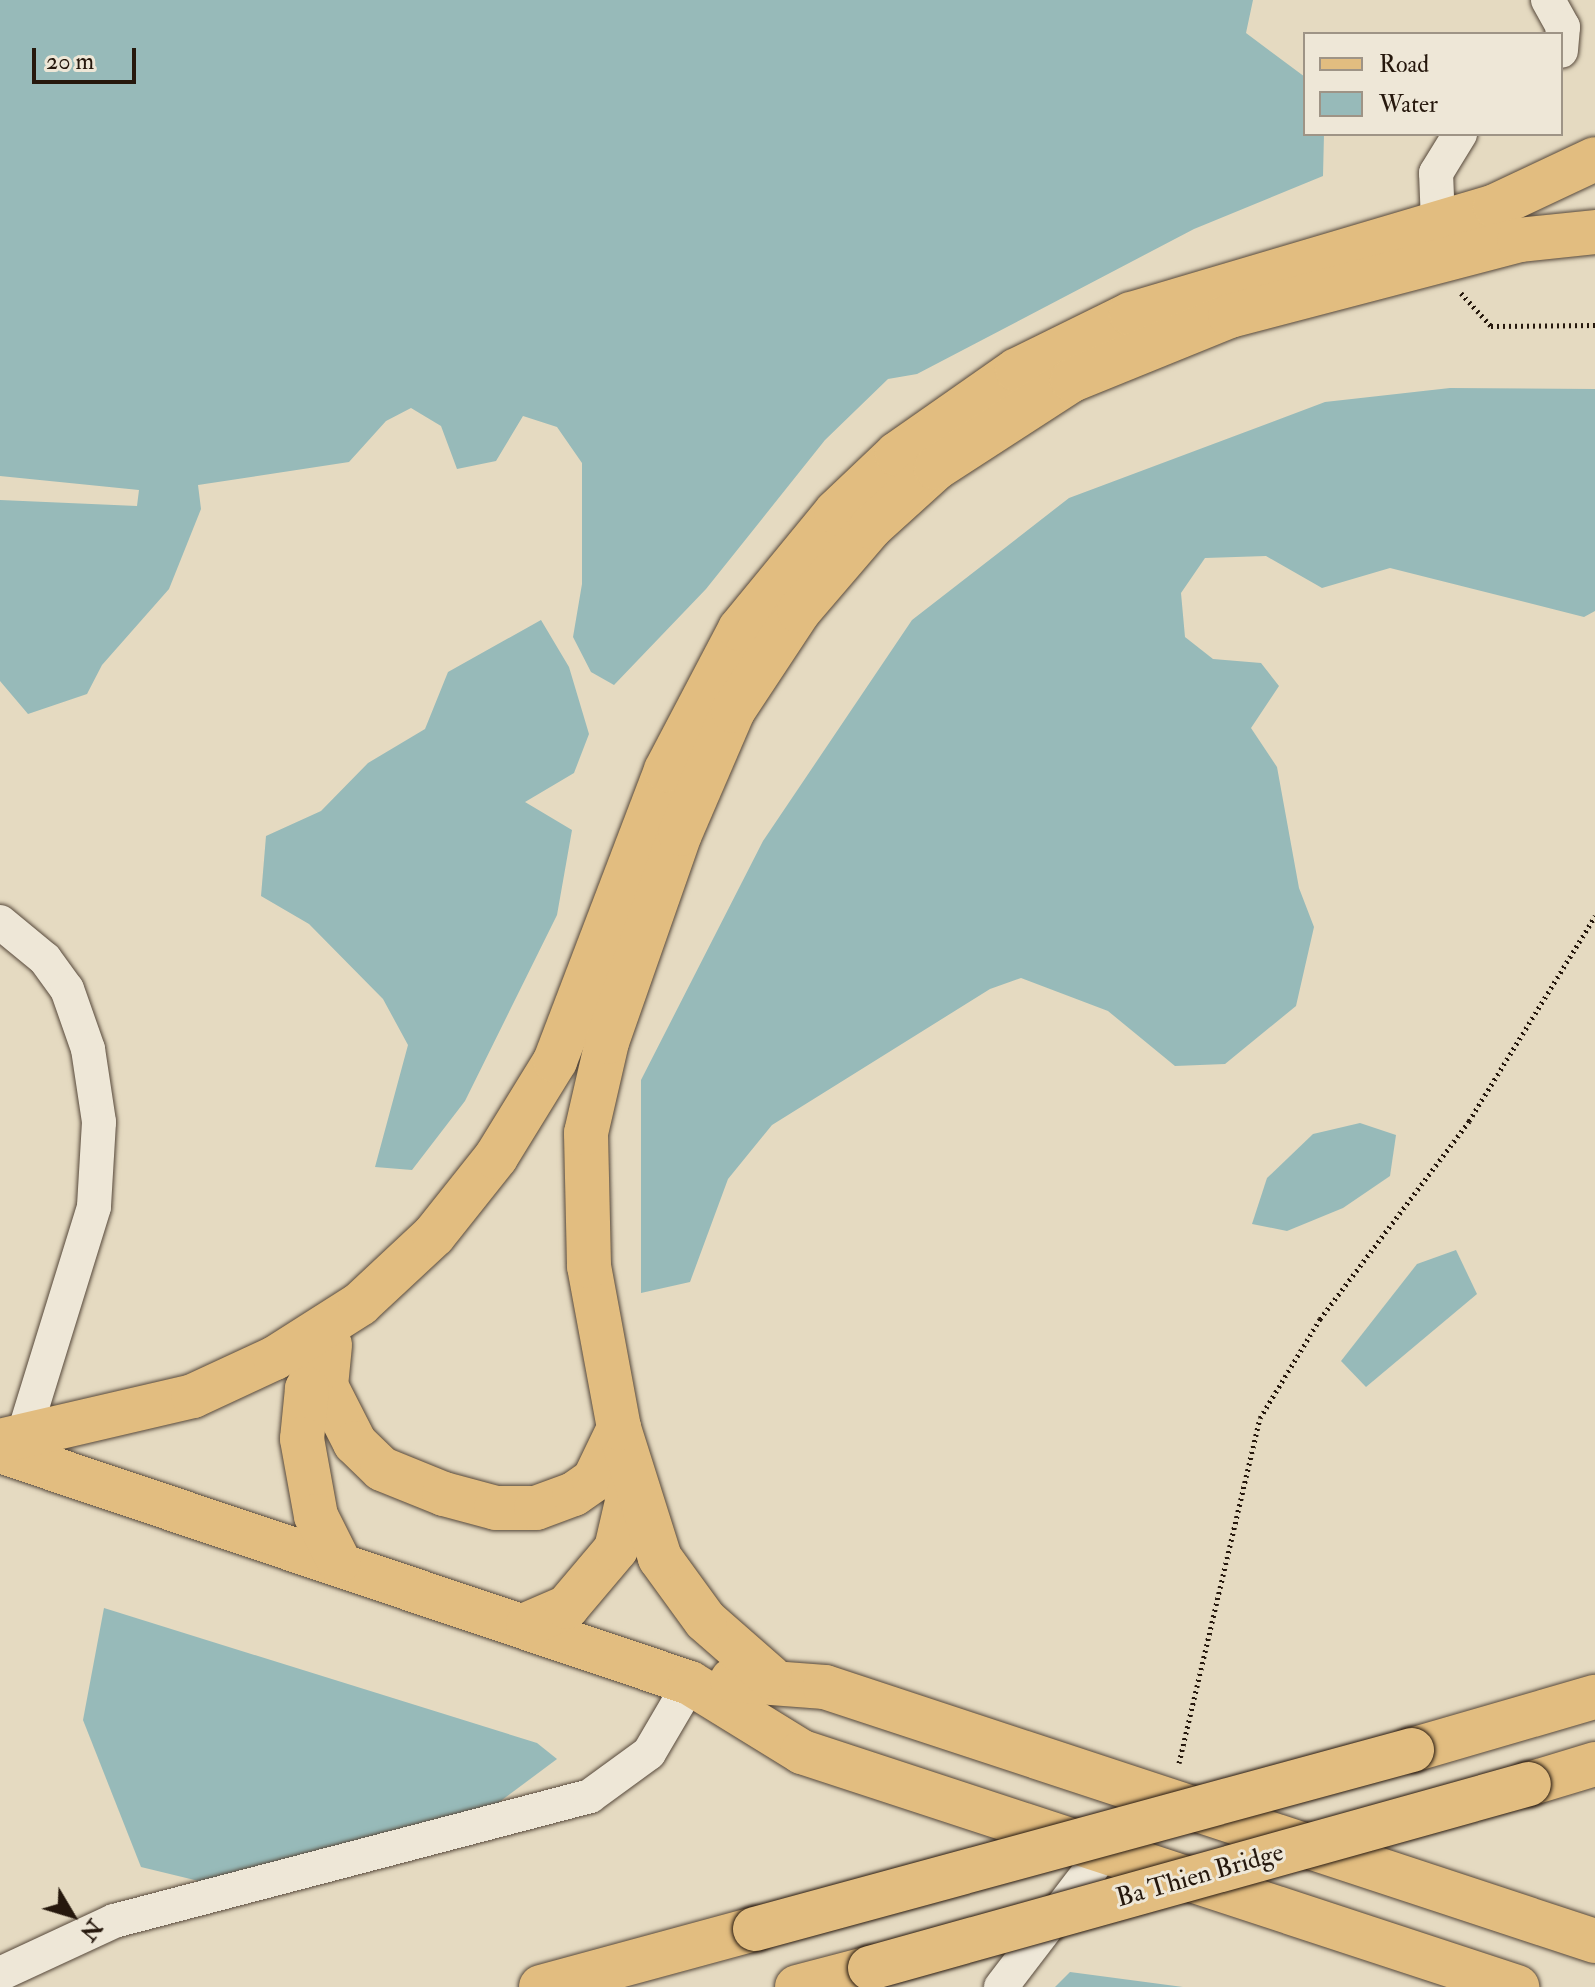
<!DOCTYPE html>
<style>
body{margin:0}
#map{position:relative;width:1595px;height:1987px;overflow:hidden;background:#e5dac1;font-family:"IM FELL Double Pica",serif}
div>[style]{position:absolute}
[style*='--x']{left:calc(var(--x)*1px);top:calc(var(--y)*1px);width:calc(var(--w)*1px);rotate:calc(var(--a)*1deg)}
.water>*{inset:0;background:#97bab9}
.path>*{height:5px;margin-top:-2.5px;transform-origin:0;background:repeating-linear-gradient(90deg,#26180d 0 2px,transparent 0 6px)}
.roads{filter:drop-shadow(0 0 2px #56483a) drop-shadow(0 0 2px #56483a)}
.minor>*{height:34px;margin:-17px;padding:0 17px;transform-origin:17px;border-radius:17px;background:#eee7d7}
.major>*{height:44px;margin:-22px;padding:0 22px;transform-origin:22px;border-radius:22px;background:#e2bd80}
.highway>*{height:44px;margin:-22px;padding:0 22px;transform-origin:22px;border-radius:22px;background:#e2bd80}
.bridges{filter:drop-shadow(0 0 2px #26180d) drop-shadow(0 0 2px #26180d)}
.highway-bridge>*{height:44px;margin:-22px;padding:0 22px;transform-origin:22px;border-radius:22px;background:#e2bd80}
span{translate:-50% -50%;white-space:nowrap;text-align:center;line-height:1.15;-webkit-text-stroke:6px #eee7d7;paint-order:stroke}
.street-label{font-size:26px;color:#26180d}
.legend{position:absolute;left:1303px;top:32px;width:260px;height:104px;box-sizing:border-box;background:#eee7d7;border:2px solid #9e9486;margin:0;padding:10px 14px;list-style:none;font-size:24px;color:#26180d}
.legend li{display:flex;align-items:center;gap:16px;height:40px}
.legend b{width:40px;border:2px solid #9e9486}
.north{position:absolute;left:32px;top:1875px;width:80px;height:80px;-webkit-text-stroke:6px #eee7d7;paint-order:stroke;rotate:128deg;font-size:22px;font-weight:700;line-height:32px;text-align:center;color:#26180d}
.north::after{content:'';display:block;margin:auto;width:28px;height:36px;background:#26180d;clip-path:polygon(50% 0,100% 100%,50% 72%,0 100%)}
.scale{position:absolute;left:32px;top:48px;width:104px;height:36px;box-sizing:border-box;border:4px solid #26180d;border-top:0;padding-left:10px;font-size:24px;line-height:28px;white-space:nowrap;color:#26180d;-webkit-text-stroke:6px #eee7d7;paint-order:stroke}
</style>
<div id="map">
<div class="water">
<i style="clip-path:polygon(0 0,1253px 0,1246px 33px,1305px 77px,1305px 134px,1324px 134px,1323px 176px,1194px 229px,917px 374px,888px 379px,825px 440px,706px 589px,614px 685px,591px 672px,573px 637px,582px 584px,582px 463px,557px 427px,523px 416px,496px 461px,457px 469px,441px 426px,411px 408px,386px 421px,349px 462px,198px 485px,201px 509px,169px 589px,102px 665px,87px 694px,28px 714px,0 681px,0 500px,137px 506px,139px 490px,0 476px)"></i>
<i style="clip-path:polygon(1450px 388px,1595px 389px,1595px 611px,1584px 617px,1390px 568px,1322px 588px,1266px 556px,1205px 558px,1181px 593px,1185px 637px,1213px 659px,1261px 663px,1279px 686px,1251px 728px,1277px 767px,1299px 888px,1314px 927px,1296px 1006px,1225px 1064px,1175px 1066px,1108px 1011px,1021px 978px,990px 989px,772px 1125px,728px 1179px,690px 1282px,641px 1293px,641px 1080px,763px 841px,912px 620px,1069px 498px,1325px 402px)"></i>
<i style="clip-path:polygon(541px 620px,569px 667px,589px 734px,574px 773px,525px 802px,572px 830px,557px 915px,465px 1101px,412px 1170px,375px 1167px,408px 1045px,383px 999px,309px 924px,261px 896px,266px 836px,321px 811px,368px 763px,425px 729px,448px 672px)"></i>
<i style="clip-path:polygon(1360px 1123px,1396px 1135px,1390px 1176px,1343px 1208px,1287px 1231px,1252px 1224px,1267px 1178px,1313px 1134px)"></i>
<i style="clip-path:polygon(1456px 1250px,1477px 1294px,1366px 1387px,1341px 1361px,1417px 1264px)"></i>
<i style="clip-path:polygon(104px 1608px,537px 1743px,557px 1759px,494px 1806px,207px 1883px,141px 1867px,83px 1720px)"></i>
<i style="clip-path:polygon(1070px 1972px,1183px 1987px,1055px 1987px)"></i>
</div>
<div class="path">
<i style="--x:1461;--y:293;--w:45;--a:47.7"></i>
<i style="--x:1491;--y:326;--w:104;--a:-0.6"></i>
<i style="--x:1179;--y:1763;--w:354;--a:-76.8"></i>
<i style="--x:1260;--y:1418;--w:116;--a:-58.8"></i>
<i style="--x:1320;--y:1319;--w:248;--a:-53"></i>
<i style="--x:1469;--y:1121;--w:241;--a:-58.4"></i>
</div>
<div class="roads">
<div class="minor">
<i style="--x:1548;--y:0;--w:31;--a:61"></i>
<i style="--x:1563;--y:27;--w:24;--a:95"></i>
<i style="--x:1438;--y:222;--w:49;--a:-92.3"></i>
<i style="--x:1436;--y:173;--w:46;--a:-58.4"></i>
<i style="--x:0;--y:922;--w:58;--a:39.4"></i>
<i style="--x:45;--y:959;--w:37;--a:54"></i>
<i style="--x:67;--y:989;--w:64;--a:70.7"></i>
<i style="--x:88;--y:1049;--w:74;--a:81.4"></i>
<i style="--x:99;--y:1122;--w:85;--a:93.4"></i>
<i style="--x:94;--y:1207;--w:241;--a:107.2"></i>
<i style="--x:0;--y:1974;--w:126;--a:-24.9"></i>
<i style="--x:114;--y:1921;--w:492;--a:-14.7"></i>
<i style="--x:590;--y:1796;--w:73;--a:-36.1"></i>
<i style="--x:649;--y:1753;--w:81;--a:-59.6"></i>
<i style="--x:1001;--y:1987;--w:171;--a:-52.6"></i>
</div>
<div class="major">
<i style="--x:0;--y:1451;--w:728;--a:18.58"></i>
<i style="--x:690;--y:1683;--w:132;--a:31.6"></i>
<i style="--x:802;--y:1752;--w:753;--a:18.19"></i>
<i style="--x:732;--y:1680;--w:93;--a:4.3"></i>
<i style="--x:825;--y:1687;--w:811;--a:18.26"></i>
</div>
<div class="highway">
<i style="--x:330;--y:1345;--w:41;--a:95.6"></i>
<i style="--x:326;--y:1386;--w:64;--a:63"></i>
<i style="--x:355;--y:1443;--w:37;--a:44"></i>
<i style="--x:382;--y:1469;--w:67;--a:22"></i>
<i style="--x:444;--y:1494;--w:54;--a:15.1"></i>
<i style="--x:496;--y:1508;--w:40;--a:0"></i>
<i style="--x:536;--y:1508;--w:40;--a:-20.2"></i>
<i style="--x:574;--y:1494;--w:24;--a:-35"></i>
<i style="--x:594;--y:1480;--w:58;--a:-64.3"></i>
<i style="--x:319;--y:1366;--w:26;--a:118"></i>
<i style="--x:307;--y:1389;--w:50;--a:95.7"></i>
<i style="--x:302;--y:1439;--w:78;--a:79.7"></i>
<i style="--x:316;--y:1516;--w:51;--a:63.4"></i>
<i style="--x:0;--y:1441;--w:198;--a:-13.1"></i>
<i style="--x:193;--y:1396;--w:90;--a:-24.9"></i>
<i style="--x:275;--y:1358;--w:101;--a:-32.4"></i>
<i style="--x:360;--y:1304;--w:101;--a:-43"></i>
<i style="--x:434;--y:1235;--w:100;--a:-51.5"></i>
<i style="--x:496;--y:1157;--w:113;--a:-58.4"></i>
<i style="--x:555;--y:1061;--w:311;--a:-69.1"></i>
<i style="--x:666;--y:770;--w:159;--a:-62.3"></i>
<i style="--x:740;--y:629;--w:151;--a:-50.6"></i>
<i style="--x:836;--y:512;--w:84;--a:-43.6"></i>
<i style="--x:897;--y:454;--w:146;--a:-35"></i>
<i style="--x:1017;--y:370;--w:127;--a:-26.2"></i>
<i style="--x:1131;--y:314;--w:380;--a:-16.5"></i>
<i style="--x:1495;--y:206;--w:110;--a:-25.2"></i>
<i style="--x:528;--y:1624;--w:43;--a:-23.6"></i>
<i style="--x:567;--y:1607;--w:76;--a:-49.8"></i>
<i style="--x:616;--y:1549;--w:71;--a:-76.9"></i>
<i style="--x:770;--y:1677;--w:86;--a:-138.8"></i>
<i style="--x:705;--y:1620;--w:77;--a:-126"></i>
<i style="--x:660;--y:1558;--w:136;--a:-107.5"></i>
<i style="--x:619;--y:1428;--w:165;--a:-100.5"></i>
<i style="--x:589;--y:1266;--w:133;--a:-91.3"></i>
<i style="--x:586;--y:1133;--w:93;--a:-77"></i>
<i style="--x:607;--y:1042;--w:220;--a:-70.7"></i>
<i style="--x:680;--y:834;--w:134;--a:-66.7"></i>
<i style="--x:733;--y:711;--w:120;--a:-56.6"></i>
<i style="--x:799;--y:611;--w:111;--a:-49.4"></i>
<i style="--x:871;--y:527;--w:88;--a:-42.2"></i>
<i style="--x:936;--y:468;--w:162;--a:-32.9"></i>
<i style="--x:1072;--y:380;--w:170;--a:-22.1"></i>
<i style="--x:1230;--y:316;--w:299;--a:-14.7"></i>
<i style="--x:1519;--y:240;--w:76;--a:-6"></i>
<i style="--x:1412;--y:1750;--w:191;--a:-16.2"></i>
<i style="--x:1529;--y:1784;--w:69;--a:-16.9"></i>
<i style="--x:541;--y:1987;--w:222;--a:-15.2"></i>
<i style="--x:797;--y:1987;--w:75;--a:-14.6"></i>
</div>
</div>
<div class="bridges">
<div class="highway-bridge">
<i style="--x:755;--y:1929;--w:681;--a:-15.24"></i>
<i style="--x:870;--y:1968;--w:684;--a:-15.6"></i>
</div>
</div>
<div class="street-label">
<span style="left:1200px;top:1876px;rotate:-16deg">Ba Thien Bridge</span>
</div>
<ul class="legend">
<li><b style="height:10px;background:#e2bd80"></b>Road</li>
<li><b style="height:22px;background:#97bab9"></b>Water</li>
</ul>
<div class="north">N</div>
<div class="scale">20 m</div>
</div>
